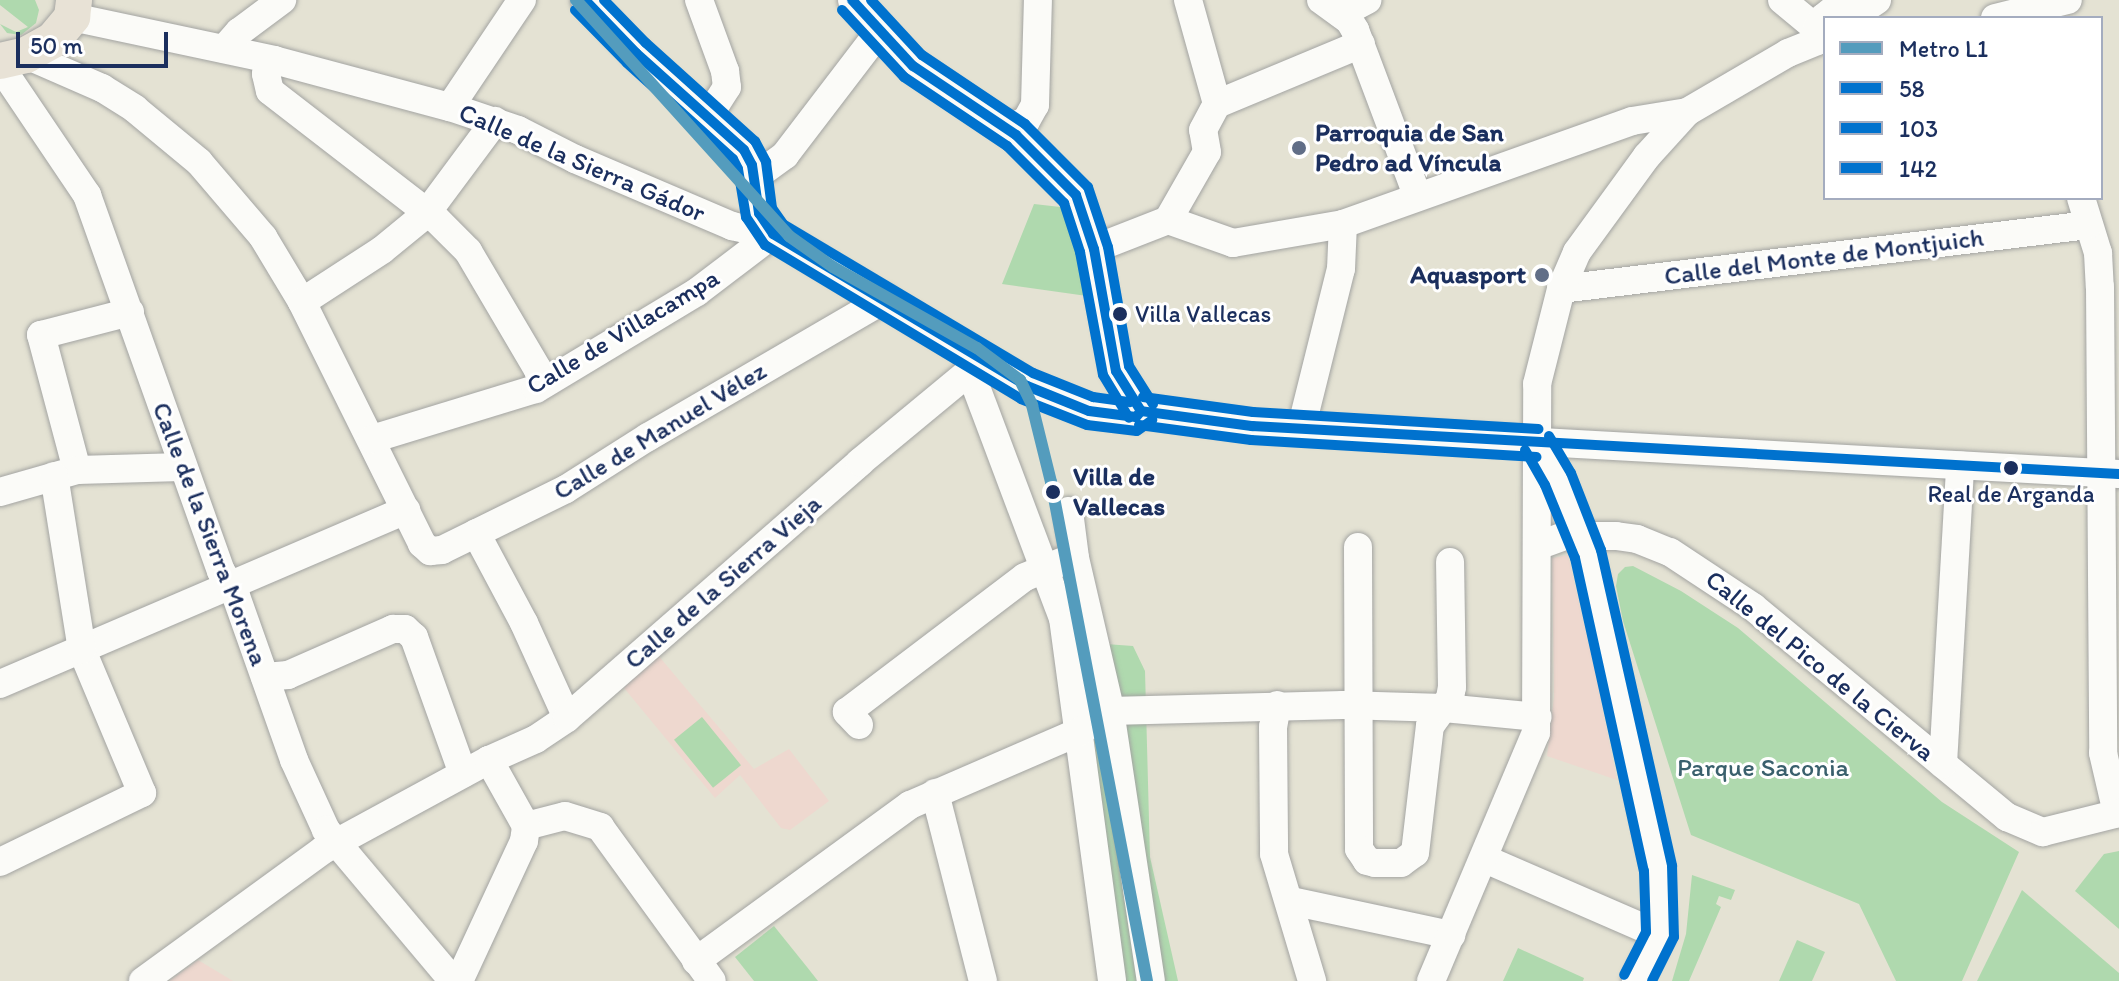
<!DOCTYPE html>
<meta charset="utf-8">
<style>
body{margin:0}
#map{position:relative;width:2119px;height:981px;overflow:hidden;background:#e4e2d3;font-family:Itim,sans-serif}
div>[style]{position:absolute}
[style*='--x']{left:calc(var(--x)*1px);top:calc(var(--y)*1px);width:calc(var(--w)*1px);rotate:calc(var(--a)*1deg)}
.built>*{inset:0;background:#eed8cf}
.green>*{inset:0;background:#afd9ae;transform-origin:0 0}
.roads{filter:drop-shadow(0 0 2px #a3a4a2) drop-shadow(0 0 2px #a3a4a2)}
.minor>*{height:28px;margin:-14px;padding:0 14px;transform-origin:14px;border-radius:14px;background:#fbfbf8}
.major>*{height:36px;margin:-18px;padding:0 18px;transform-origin:18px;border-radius:18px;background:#e8e2d6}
.bus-1>*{height:10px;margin:-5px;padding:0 5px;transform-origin:5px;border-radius:5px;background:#0072ce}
.bus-2>*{height:10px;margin:-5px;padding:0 5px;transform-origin:5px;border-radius:5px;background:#0072ce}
.bus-3>*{height:10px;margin:-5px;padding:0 5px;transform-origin:5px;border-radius:5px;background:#0072ce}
.metro-1>*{height:12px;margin:-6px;padding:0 6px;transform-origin:6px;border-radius:6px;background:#549cbd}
.dots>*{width:22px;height:22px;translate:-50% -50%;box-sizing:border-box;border:4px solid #fff;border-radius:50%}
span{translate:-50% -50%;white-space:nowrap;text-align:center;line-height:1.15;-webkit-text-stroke:6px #fff;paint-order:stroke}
.bus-label{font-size:24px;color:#1b2f5e}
.left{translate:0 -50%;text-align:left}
.poi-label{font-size:26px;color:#1b2f5e;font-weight:700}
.right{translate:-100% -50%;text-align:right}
.street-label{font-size:26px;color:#1b2f5e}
.stop-label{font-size:26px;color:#1b2f5e;font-weight:700}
.park-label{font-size:26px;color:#3a606d}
.legend{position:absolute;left:1823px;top:16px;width:280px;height:184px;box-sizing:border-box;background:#fff;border:2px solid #a4acbf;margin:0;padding:10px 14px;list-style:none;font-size:24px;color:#1b2f5e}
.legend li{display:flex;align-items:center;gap:16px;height:40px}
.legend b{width:40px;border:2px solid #a4acbf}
.scale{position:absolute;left:16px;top:32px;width:152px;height:36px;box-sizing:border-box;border:4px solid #1b2f5e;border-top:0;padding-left:10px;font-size:24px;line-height:28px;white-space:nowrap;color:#1b2f5e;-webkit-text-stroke:6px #fff;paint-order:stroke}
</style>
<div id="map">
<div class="built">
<i style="clip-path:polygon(1568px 555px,1595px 672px,1617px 780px,1547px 756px,1554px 697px,1552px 558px)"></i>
<i style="clip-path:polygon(657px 654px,754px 769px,789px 749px,829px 801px,790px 830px,781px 828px,740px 775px,715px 798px,624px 688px)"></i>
<i style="clip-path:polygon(198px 960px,233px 981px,169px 981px)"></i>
</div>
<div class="green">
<i style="clip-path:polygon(0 0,35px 0,39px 10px,36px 23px,21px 35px,7px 33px,0 24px,16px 32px,28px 27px,0 5px)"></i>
<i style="clip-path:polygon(1034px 204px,1078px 209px,1094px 297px,1002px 284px)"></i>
<i style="clip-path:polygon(1633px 566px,1681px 591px,1738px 628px,1942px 802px,2019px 852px,1962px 981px,1896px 981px,1859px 904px,1691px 835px,1623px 621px,1616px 586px,1618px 574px,1625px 567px)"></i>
<i style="clip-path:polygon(1078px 642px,1133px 646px,1145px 671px,1150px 857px,1178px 981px,1112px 981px)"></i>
<i style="left:702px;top:717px;width:62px;height:36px;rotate:51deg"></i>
<i style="clip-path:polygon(2119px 851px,2119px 929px,2075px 891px,2104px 854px)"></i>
<i style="clip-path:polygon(1692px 875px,1735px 890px,1731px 900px,1719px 896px,1716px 904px,1721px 907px,1689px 981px,1672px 981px,1686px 934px)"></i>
<i style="clip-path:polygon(2022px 890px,2119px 973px,2119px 981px,1977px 981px)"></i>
<i style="clip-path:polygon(774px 926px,807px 967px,818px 981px,754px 981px,735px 957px)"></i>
<i style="clip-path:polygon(1797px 940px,1825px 952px,1812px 981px,1779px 981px)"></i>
<i style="clip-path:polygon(1518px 948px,1584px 978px,1583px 981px,1503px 981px)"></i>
</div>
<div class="roads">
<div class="minor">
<i style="--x:585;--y:0;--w:74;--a:46.1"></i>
<i style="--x:636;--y:53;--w:145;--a:41.9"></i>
<i style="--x:744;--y:150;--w:17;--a:62"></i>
<i style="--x:752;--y:165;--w:49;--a:81.7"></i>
<i style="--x:759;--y:213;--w:25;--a:56"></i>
<i style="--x:773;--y:234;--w:296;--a:30.9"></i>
<i style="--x:1027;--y:386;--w:67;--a:22"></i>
<i style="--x:1089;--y:411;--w:47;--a:7.3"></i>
<i style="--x:1136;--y:417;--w:8;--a:-50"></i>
<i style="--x:699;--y:0;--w:76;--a:69.9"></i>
<i style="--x:725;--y:71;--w:16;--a:83"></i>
<i style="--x:727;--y:87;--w:20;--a:123"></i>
<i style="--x:716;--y:104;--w:17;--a:159"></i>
<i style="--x:852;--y:0;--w:90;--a:47.3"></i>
<i style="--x:913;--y:66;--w:124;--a:33.8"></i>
<i style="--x:1016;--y:135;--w:85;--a:45"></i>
<i style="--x:1076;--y:195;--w:57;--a:71.6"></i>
<i style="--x:1094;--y:249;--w:124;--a:79.8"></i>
<i style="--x:1116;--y:371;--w:47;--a:58"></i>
<i style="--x:1188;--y:0;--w:108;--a:74.4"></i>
<i style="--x:1321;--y:0;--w:34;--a:36"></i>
<i style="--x:1349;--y:20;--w:12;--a:59"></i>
<i style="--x:1355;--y:30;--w:176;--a:69.4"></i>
<i style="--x:1782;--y:0;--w:45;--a:39.6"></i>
<i style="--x:1858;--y:13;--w:23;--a:-34"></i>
<i style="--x:1341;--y:14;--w:30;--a:-28"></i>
<i style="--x:72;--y:17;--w:207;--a:12"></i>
<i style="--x:274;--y:60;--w:182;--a:15"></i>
<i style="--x:450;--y:107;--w:72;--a:18.7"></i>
<i style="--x:518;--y:130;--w:64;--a:27"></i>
<i style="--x:575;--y:159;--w:171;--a:23.1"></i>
<i style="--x:732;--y:226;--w:13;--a:13"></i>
<i style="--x:745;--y:229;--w:19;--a:-18"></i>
<i style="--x:1995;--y:18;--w:75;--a:-13.9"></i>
<i style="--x:224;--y:49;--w:23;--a:-49"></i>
<i style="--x:239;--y:32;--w:54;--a:-36.7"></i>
<i style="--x:26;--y:55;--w:83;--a:23.5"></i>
<i style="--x:102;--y:88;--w:39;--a:32"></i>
<i style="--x:135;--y:109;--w:83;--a:39.6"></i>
<i style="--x:199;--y:162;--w:99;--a:49.5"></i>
<i style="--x:263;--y:237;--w:76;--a:59"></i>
<i style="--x:302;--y:302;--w:270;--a:63.6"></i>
<i style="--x:422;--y:544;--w:11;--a:41"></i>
<i style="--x:430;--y:551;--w:12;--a:-5"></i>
<i style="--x:442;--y:550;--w:138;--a:-26.2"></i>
<i style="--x:566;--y:489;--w:97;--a:-32.4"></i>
<i style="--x:648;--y:437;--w:274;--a:-30.2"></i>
<i style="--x:274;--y:60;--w:16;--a:120"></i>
<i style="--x:266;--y:74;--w:17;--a:77"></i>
<i style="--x:270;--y:91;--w:211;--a:37.7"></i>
<i style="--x:437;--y:220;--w:44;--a:45"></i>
<i style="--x:468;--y:251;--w:138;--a:59.5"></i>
<i style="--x:538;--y:370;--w:14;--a:73"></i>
<i style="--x:0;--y:66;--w:156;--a:56"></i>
<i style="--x:87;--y:195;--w:399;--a:70.4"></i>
<i style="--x:221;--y:571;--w:29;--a:59"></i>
<i style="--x:236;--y:596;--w:174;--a:70.5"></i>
<i style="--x:294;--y:760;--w:77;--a:65.4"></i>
<i style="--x:326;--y:830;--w:197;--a:49.9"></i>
<i style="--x:450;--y:107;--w:129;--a:-56.1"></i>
<i style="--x:1007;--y:128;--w:20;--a:-20"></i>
<i style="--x:1026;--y:121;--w:18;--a:-61"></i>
<i style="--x:1035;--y:105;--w:105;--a:-88.4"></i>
<i style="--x:755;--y:177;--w:37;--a:-36"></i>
<i style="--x:785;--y:155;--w:145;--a:-52.6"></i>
<i style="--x:873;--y:40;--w:14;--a:0"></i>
<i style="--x:2081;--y:198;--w:58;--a:72.8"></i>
<i style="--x:2098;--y:253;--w:34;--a:87"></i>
<i style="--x:2100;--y:287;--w:466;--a:89.6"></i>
<i style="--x:2103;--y:753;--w:62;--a:76.9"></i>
<i style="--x:1168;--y:220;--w:78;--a:-60.2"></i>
<i style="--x:1207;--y:152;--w:22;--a:-100"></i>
<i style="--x:1203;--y:130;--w:30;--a:-62"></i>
<i style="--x:1217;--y:104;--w:156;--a:-22.6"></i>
<i style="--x:1094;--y:249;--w:79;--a:-21.4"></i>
<i style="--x:1168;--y:220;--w:69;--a:19.5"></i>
<i style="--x:1233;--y:243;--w:112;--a:-9.8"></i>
<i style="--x:1343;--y:224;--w:307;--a:-19.6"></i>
<i style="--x:1632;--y:121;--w:56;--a:-9.3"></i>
<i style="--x:1687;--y:112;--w:117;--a:-30.3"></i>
<i style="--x:1788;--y:53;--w:31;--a:-22"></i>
<i style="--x:1817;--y:41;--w:12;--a:-90"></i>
<i style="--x:1817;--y:29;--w:13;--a:-61"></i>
<i style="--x:1823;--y:18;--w:28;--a:-39"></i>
<i style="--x:1561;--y:289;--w:531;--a:-6.92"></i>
<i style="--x:302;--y:302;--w:95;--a:-33"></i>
<i style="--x:382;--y:250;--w:57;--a:-39.3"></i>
<i style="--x:426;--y:214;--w:116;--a:-53.4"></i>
<i style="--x:971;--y:354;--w:17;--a:93"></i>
<i style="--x:970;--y:371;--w:264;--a:69.4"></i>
<i style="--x:1063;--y:618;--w:366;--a:82.3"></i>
<i style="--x:1141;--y:411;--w:112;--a:7.7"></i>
<i style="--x:1252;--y:426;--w:868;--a:3.17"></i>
<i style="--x:1301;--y:429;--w:165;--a:-76"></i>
<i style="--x:1341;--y:269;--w:45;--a:-87.5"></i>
<i style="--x:372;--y:439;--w:171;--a:-17"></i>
<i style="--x:536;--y:389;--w:188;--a:-31.1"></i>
<i style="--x:697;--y:292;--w:96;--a:-37.3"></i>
<i style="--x:1537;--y:443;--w:42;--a:59.7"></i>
<i style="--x:1558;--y:479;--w:81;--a:68.2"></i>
<i style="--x:1588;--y:554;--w:323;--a:77.5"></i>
<i style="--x:1658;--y:869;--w:66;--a:88.3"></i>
<i style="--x:1660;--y:935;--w:52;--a:117.6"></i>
<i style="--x:77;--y:470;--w:140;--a:-104.9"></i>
<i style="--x:41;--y:335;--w:92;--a:-14.5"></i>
<i style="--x:0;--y:492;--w:80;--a:-15.9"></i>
<i style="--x:77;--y:470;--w:105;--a:-1.6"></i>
<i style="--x:1069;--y:511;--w:47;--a:82.7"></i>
<i style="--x:1075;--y:558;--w:150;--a:76.9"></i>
<i style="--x:1109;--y:704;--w:280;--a:81.4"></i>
<i style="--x:476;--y:533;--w:102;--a:61.9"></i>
<i style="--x:524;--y:623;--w:104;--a:65.6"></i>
<i style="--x:1537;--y:546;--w:30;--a:-20"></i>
<i style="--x:1565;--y:536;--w:51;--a:0"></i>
<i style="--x:1616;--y:536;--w:21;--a:8"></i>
<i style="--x:1637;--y:539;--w:35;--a:22"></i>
<i style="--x:1670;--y:552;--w:100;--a:33.5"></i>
<i style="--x:1753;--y:607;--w:330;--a:39.6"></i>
<i style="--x:2007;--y:817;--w:39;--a:23"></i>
<i style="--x:2043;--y:832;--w:78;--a:-14"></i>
<i style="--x:1358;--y:547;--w:302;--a:89.8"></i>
<i style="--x:1359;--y:849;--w:14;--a:56"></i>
<i style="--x:1367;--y:861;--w:8;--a:14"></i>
<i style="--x:1375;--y:863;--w:26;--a:0"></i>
<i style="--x:1401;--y:863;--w:17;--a:-36"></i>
<i style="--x:1415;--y:853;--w:128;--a:-83.3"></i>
<i style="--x:1430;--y:726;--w:34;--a:-54"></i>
<i style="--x:1450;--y:698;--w:11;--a:-80"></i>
<i style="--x:1452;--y:687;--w:125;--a:-90.9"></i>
<i style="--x:265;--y:677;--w:23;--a:-5"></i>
<i style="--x:288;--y:675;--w:115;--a:-23.7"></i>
<i style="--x:393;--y:629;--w:12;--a:0"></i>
<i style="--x:405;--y:629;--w:12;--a:42"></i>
<i style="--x:414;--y:637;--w:145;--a:70.3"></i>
<i style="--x:0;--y:684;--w:442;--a:-23.2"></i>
<i style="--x:1277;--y:705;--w:22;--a:100"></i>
<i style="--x:1273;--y:727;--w:127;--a:89.5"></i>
<i style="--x:1274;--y:854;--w:133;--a:73.3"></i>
<i style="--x:859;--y:725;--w:18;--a:-133"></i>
<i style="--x:847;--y:712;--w:223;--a:-37.2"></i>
<i style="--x:1025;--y:577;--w:42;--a:-22.3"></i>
<i style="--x:1943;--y:764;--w:299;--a:-86.7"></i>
<i style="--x:935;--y:793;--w:194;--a:75.7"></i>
<i style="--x:526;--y:826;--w:40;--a:-14.4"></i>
<i style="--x:565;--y:816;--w:37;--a:17"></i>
<i style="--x:600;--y:827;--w:190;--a:54"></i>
<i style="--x:1485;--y:859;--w:191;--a:23.5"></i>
<i style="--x:0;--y:862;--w:158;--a:-25.9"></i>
<i style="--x:142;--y:793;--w:155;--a:-112.8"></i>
<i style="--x:82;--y:650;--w:176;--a:-99.1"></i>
<i style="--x:1291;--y:901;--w:164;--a:12"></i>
<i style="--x:696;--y:961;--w:265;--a:-36.1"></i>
<i style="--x:910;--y:805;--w:184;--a:-23.4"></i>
<i style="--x:1079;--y:732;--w:37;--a:-34"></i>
<i style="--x:1110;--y:711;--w:233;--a:-1.5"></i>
<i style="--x:1343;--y:705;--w:101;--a:1.7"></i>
<i style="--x:1444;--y:708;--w:94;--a:5.5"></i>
<i style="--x:143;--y:981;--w:223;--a:-36"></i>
<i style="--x:323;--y:850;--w:189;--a:-28.5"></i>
<i style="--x:489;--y:760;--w:51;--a:-24.1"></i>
<i style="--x:536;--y:739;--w:37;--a:-34"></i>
<i style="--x:567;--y:718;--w:389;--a:-41.1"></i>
<i style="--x:860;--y:462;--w:143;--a:-39.6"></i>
<i style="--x:459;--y:981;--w:154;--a:-65.1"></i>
<i style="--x:524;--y:841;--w:15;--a:-82"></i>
<i style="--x:526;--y:826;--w:76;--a:-119.3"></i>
<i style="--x:1431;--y:981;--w:269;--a:-67.1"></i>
<i style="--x:1536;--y:733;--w:349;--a:-89.8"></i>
<i style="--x:1537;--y:384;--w:98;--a:-75.8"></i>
<i style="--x:1561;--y:289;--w:40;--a:-66.6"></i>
<i style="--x:1577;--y:252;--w:119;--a:-53.9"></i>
<i style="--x:1647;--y:156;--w:59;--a:-47.7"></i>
</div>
<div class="major">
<i style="--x:0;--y:61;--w:27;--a:-13"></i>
<i style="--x:26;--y:55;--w:31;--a:-29"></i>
<i style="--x:53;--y:40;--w:30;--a:-50"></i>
<i style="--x:72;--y:17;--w:17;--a:-83"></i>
</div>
</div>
<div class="bus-1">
<i style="--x:585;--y:0;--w:74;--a:46.1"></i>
<i style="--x:636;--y:53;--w:145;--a:41.9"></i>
<i style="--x:744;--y:150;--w:17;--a:62"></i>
<i style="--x:752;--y:165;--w:49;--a:81.7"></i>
<i style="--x:759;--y:213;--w:25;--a:56"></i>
<i style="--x:773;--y:234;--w:296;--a:30.9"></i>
<i style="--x:1027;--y:386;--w:67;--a:22"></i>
<i style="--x:1089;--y:411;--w:47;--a:7.3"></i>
<i style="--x:1136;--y:417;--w:8;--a:-50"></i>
<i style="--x:852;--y:0;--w:90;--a:47.3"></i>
<i style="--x:913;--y:66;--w:124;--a:33.8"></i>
<i style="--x:1016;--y:135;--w:85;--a:45"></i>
<i style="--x:1076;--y:195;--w:57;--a:71.6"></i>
<i style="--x:1094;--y:249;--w:124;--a:79.8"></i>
<i style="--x:1116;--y:371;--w:47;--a:58"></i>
<i style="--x:1141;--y:411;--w:112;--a:7.7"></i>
<i style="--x:1252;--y:426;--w:868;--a:3.17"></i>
</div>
<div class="bus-2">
<i style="--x:575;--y:10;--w:74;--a:45.5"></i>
<i style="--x:627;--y:63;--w:143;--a:42.2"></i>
<i style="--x:733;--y:159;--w:11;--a:63"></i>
<i style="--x:738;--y:169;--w:49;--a:80.5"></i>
<i style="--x:746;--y:217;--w:34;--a:56"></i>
<i style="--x:765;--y:245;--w:299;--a:31"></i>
<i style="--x:1021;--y:399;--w:71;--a:21.5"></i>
<i style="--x:1087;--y:425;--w:50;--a:6.8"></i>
<i style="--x:1137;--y:431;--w:19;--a:-36"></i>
<i style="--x:842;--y:10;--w:91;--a:47.2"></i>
<i style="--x:904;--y:77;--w:124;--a:33.8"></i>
<i style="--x:1007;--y:146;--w:81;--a:45"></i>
<i style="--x:1064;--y:203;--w:52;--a:71.9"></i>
<i style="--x:1080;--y:252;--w:125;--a:79.4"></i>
<i style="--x:1103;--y:375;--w:50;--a:58.8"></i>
<i style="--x:1139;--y:425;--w:113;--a:7.6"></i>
<i style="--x:1251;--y:440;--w:286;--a:3.4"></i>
<i style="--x:1525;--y:450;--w:40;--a:60.3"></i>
<i style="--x:1545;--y:485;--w:79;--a:67.7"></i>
<i style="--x:1575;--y:558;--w:321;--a:77.6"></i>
<i style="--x:1644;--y:871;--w:61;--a:88.1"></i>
<i style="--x:1646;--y:932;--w:48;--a:117.1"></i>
</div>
<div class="bus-3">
<i style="--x:604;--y:0;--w:60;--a:45.7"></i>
<i style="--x:646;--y:43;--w:147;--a:42"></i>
<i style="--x:755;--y:141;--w:24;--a:62"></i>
<i style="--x:766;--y:162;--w:46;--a:82.6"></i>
<i style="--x:772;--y:208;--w:19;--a:55"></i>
<i style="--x:783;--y:224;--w:291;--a:30.8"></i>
<i style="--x:1033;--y:373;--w:65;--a:21.8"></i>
<i style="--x:1093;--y:397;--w:37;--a:8"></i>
<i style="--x:871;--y:0;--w:75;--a:47.2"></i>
<i style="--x:922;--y:55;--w:124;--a:33.8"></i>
<i style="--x:1025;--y:124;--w:89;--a:45"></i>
<i style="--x:1088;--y:187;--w:63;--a:71.6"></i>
<i style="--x:1108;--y:247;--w:121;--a:80"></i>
<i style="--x:1129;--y:366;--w:45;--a:57.7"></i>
<i style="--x:1143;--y:397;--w:111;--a:7.8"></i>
<i style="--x:1253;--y:412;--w:286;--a:3.4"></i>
<i style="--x:1549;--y:436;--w:43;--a:59.3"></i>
<i style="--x:1571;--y:473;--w:83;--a:68.7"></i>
<i style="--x:1601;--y:550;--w:324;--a:77.3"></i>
<i style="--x:1672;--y:866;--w:71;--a:88.4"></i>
<i style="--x:1674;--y:937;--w:49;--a:116.6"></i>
</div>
<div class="metro-1">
<i style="--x:576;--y:0;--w:318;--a:47.9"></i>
<i style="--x:789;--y:236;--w:54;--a:35.2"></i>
<i style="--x:833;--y:267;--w:165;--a:29.4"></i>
<i style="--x:977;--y:348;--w:54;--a:36.7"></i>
<i style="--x:1020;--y:380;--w:28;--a:64"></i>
<i style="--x:1032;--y:405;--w:79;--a:76.1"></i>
<i style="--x:1051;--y:482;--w:508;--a:79.11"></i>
</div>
<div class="dots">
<i style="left:1299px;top:148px;background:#616e87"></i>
<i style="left:1542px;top:275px;background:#616e87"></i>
<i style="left:1120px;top:314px;background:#1b2f5e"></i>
<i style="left:2011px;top:468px;background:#1b2f5e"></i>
<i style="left:1053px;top:492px;background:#1b2f5e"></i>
</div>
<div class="bus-label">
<span class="left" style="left:1135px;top:314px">Villa Vallecas</span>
<span style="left:2011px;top:494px">Real de Arganda</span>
</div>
<div class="poi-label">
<span class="left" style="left:1315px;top:148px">Parroquia de San<br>Pedro ad Víncula</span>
<span class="right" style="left:1526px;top:275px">Aquasport</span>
</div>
<div class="street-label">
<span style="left:582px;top:163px;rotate:23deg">Calle de la Sierra Gádor</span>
<span style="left:1824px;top:257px;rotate:-7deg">Calle del Monte de Montjuich</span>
<span style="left:623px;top:332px;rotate:-31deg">Calle de Villacampa</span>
<span style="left:660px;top:431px;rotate:-31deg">Calle de Manuel Vélez</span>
<span style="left:210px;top:534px;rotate:69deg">Calle de la Sierra Morena</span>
<span style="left:723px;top:582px;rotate:-41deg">Calle de la Sierra Vieja</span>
<span style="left:1820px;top:666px;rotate:39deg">Calle del Pico de la Cierva</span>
</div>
<div class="stop-label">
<span class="left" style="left:1073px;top:492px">Villa de<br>Vallecas</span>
</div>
<div class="park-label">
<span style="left:1763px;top:768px">Parque Saconia</span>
</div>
<ul class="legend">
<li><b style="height:10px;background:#549cbd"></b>Metro L1</li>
<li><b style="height:10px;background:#0072ce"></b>58</li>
<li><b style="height:10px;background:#0072ce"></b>103</li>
<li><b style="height:10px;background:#0072ce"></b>142</li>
</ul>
<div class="scale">50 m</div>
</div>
